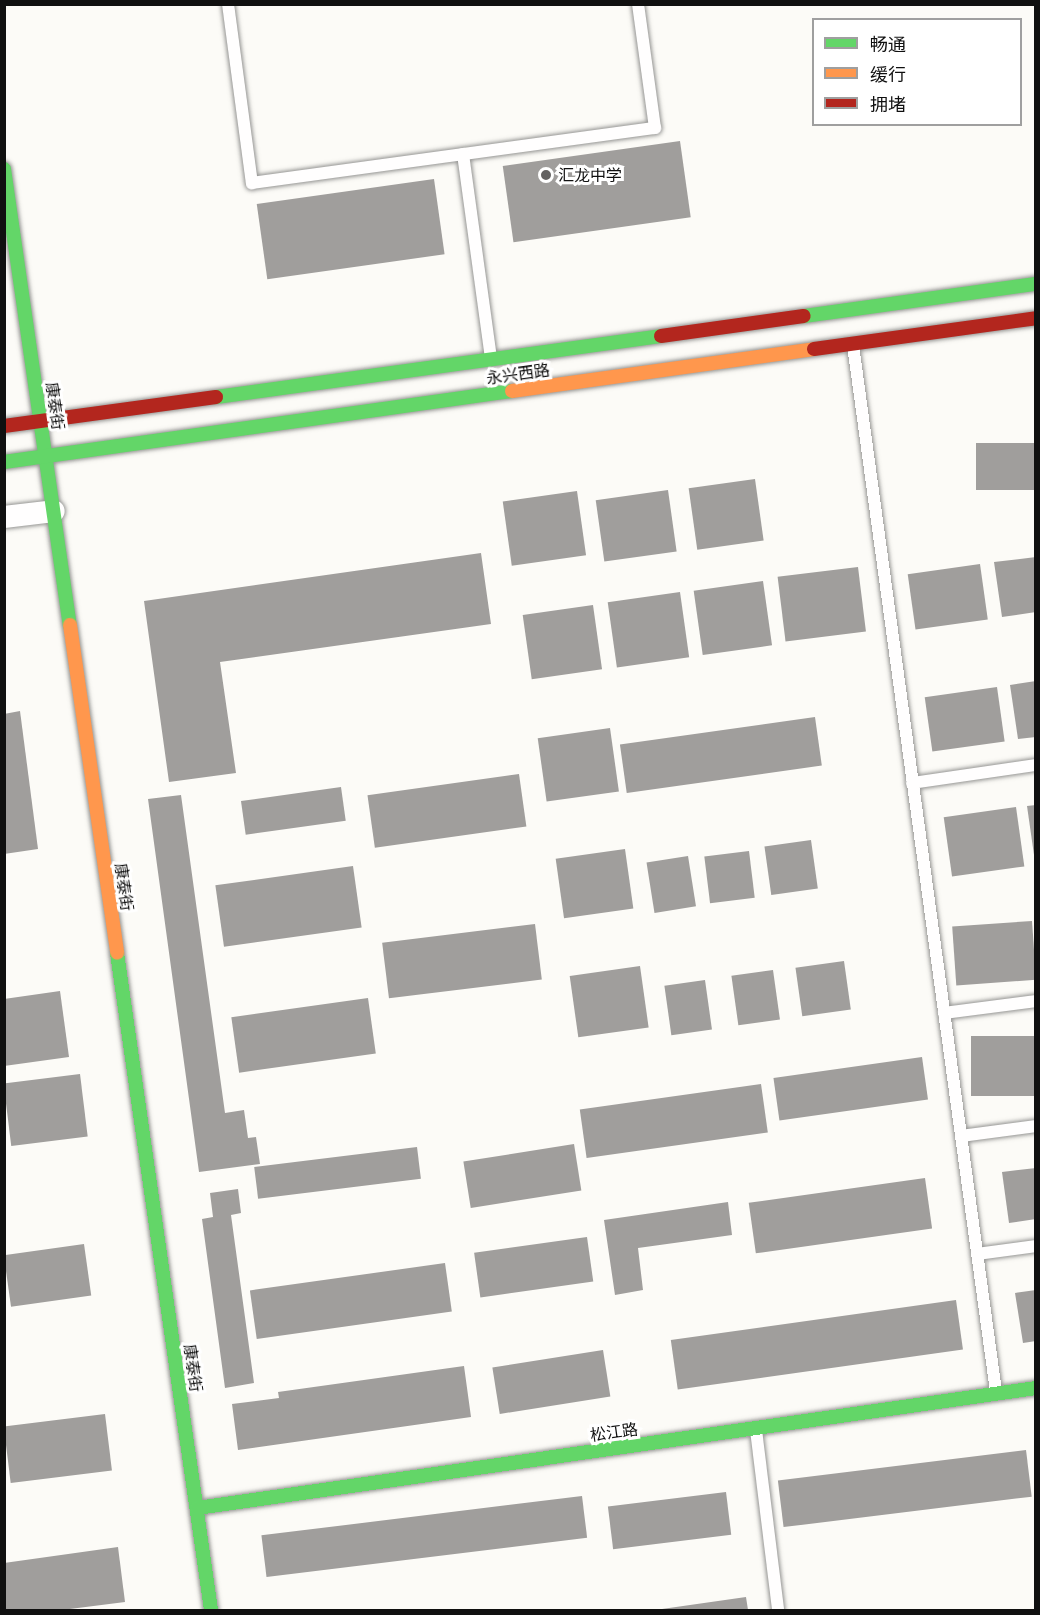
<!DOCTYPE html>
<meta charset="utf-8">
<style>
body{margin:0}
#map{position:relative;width:1040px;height:1615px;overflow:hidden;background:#fcfbf7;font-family:"Playfair Display","Noto Sans SC",serif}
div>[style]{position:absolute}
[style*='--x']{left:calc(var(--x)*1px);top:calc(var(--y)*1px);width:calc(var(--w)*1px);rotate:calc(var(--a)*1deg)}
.building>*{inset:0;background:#a09e9c;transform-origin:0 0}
.roads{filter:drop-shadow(0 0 2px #969694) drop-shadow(0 0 2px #969694)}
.lane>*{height:12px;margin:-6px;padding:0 6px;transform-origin:6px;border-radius:6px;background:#fffefe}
.street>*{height:22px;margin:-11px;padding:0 11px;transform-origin:11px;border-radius:11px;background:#fffefe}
.fast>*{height:14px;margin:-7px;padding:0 7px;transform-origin:7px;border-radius:7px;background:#63d668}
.slow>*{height:14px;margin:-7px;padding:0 7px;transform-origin:7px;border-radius:7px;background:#ff974d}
.jam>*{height:14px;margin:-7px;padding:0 7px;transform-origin:7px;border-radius:7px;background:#b3261e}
.dots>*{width:16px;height:16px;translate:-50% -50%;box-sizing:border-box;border:3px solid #fff;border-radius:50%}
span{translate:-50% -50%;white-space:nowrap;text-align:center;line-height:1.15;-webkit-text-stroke:6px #fff;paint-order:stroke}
.poi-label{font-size:16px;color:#101010}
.left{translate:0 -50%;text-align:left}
.street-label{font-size:16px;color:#101010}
.frame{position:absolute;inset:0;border:6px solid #101010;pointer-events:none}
.legend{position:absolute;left:812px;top:18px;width:210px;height:108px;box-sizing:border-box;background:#fff;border:2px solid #9f9f9f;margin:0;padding:8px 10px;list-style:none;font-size:18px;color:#101010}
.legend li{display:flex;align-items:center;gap:12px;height:30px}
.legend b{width:30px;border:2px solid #9f9f9f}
</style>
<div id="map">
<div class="building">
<i style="left:680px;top:141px;width:77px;height:179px;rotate:82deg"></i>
<i style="left:434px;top:179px;width:76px;height:179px;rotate:82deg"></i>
<i style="left:1036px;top:443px;width:47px;height:60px;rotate:90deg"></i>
<i style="left:755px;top:479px;width:62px;height:67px;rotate:82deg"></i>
<i style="left:668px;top:490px;width:62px;height:73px;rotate:82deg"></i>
<i style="left:577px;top:491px;width:65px;height:75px;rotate:82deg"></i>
<i style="clip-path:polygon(481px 553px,491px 624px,220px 662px,236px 773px,169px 782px,144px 601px)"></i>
<i style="clip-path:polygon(1036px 557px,1036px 612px,1002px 617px,994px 562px)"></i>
<i style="left:980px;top:564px;width:56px;height:73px;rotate:82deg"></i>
<i style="left:858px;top:567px;width:65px;height:81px;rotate:83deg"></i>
<i style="left:763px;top:581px;width:65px;height:70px;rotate:82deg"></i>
<i style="left:680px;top:592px;width:66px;height:73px;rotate:82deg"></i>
<i style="left:593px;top:605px;width:65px;height:71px;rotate:82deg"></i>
<i style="clip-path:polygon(1036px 681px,1036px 737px,1018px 739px,1010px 685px)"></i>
<i style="left:997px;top:687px;width:55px;height:73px;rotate:82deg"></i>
<i style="clip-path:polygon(20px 711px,38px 849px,4px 854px,4px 714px)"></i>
<i style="left:815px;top:717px;width:49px;height:197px;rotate:82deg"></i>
<i style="left:610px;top:728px;width:64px;height:73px;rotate:82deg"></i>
<i style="left:519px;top:774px;width:53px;height:153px;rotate:82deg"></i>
<i style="left:341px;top:787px;width:34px;height:101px;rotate:82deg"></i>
<i style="clip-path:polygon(181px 795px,225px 1113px,244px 1110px,248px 1138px,256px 1137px,260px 1164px,199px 1172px,148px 799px)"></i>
<i style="clip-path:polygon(1036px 805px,1036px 855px,1034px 855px,1027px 806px)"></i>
<i style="left:1016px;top:807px;width:60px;height:73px;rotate:82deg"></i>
<i style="left:811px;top:840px;width:49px;height:47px;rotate:82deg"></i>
<i style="left:625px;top:849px;width:60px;height:70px;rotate:82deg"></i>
<i style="left:749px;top:851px;width:47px;height:45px;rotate:83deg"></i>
<i style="left:688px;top:856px;width:51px;height:42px;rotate:81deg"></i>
<i style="left:353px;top:866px;width:62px;height:139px;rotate:82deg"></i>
<i style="left:1032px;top:921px;width:59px;height:80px;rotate:86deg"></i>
<i style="left:535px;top:924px;width:56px;height:154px;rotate:83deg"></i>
<i style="left:844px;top:961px;width:49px;height:49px;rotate:82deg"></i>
<i style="left:640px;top:966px;width:62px;height:71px;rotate:82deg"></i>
<i style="left:773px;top:970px;width:50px;height:42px;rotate:82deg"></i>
<i style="left:705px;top:980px;width:50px;height:41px;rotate:82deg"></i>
<i style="clip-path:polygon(60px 991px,69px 1057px,4px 1066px,4px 999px)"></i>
<i style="left:368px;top:998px;width:56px;height:138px;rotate:82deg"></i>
<i style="left:1036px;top:1036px;width:60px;height:65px;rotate:90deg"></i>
<i style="left:922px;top:1057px;width:43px;height:150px;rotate:82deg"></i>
<i style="left:80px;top:1074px;width:63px;height:77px;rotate:83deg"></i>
<i style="left:761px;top:1084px;width:49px;height:183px;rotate:82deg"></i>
<i style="left:574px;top:1144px;width:47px;height:112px;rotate:81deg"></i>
<i style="left:417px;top:1147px;width:32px;height:164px;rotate:83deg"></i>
<i style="clip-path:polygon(1036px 1168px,1036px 1219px,1009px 1223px,1002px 1172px)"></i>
<i style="left:925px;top:1178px;width:51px;height:178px;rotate:82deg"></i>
<i style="clip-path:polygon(238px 1189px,241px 1213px,231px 1215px,254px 1383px,225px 1388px,202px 1219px,213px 1217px,210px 1193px)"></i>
<i style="clip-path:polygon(728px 1202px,732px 1235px,638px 1248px,643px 1290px,615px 1295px,604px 1220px)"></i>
<i style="left:587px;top:1237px;width:45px;height:114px;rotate:82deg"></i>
<i style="left:84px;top:1244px;width:52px;height:81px;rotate:82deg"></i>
<i style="left:445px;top:1263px;width:49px;height:197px;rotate:82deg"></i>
<i style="clip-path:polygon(1036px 1290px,1036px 1341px,1023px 1343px,1015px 1293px)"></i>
<i style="left:956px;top:1300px;width:50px;height:288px;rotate:82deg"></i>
<i style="left:603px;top:1350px;width:47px;height:112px;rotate:81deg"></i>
<i style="clip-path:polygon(464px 1366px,471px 1417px,238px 1450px,232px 1404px,279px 1398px,278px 1392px)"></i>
<i style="left:105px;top:1414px;width:57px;height:102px;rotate:83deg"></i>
<i style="left:1026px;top:1450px;width:47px;height:250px;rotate:83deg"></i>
<i style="left:726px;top:1492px;width:43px;height:119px;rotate:83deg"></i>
<i style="left:582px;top:1496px;width:42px;height:323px;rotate:83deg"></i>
<i style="clip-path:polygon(118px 1547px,125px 1602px,62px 1610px,4px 1610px,4px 1563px)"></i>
<i style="clip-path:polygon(746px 1597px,748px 1610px,662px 1610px,662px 1609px)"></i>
</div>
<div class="roads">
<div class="lane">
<i style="--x:228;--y:4;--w:181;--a:82.4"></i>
<i style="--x:252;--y:183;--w:407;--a:-7.8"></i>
<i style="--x:655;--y:128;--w:125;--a:-97.8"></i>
<i style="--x:463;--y:154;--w:206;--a:82.2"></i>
<i style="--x:853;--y:345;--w:1057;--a:82.22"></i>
<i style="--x:912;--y:783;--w:125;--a:-8.3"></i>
<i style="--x:944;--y:1013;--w:93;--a:-7.4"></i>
<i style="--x:961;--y:1136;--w:76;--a:-7.6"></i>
<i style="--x:977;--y:1254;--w:60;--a:-7.7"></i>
<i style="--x:756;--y:1430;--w:181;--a:83"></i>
</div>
<div class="street">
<i style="--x:4;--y:517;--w:50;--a:-6.8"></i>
</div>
<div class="fast">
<i style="--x:4;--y:169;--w:461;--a:81.8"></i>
<i style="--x:804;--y:316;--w:234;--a:-7.9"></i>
<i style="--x:216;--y:397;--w:449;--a:-7.8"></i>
<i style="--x:4;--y:462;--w:513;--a:-7.96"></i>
<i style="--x:117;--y:953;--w:664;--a:81.86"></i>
<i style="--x:197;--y:1508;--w:848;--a:-8.14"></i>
</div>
<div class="slow">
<i style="--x:512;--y:391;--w:305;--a:-7.9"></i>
<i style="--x:70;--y:625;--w:331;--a:81.8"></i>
</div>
<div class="jam">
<i style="--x:661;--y:336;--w:144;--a:-8"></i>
<i style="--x:814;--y:349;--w:224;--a:-7.9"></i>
<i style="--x:4;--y:426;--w:214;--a:-7.8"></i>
</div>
</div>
<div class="dots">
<i style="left:546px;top:175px;background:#636261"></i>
</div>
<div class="poi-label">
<span class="left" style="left:558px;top:175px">汇龙中学</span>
</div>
<div class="street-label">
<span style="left:518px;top:374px;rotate:-8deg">永兴西路</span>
<span style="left:55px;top:406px;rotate:82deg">康泰街</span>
<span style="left:124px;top:887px;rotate:82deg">康泰街</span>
<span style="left:193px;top:1368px;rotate:82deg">康泰街</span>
<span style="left:614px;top:1432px;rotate:-8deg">松江路</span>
</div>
<div class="frame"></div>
<ul class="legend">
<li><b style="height:8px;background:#63d668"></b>畅通</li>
<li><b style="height:8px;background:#ff974d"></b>缓行</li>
<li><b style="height:8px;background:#b3261e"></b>拥堵</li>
</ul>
</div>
